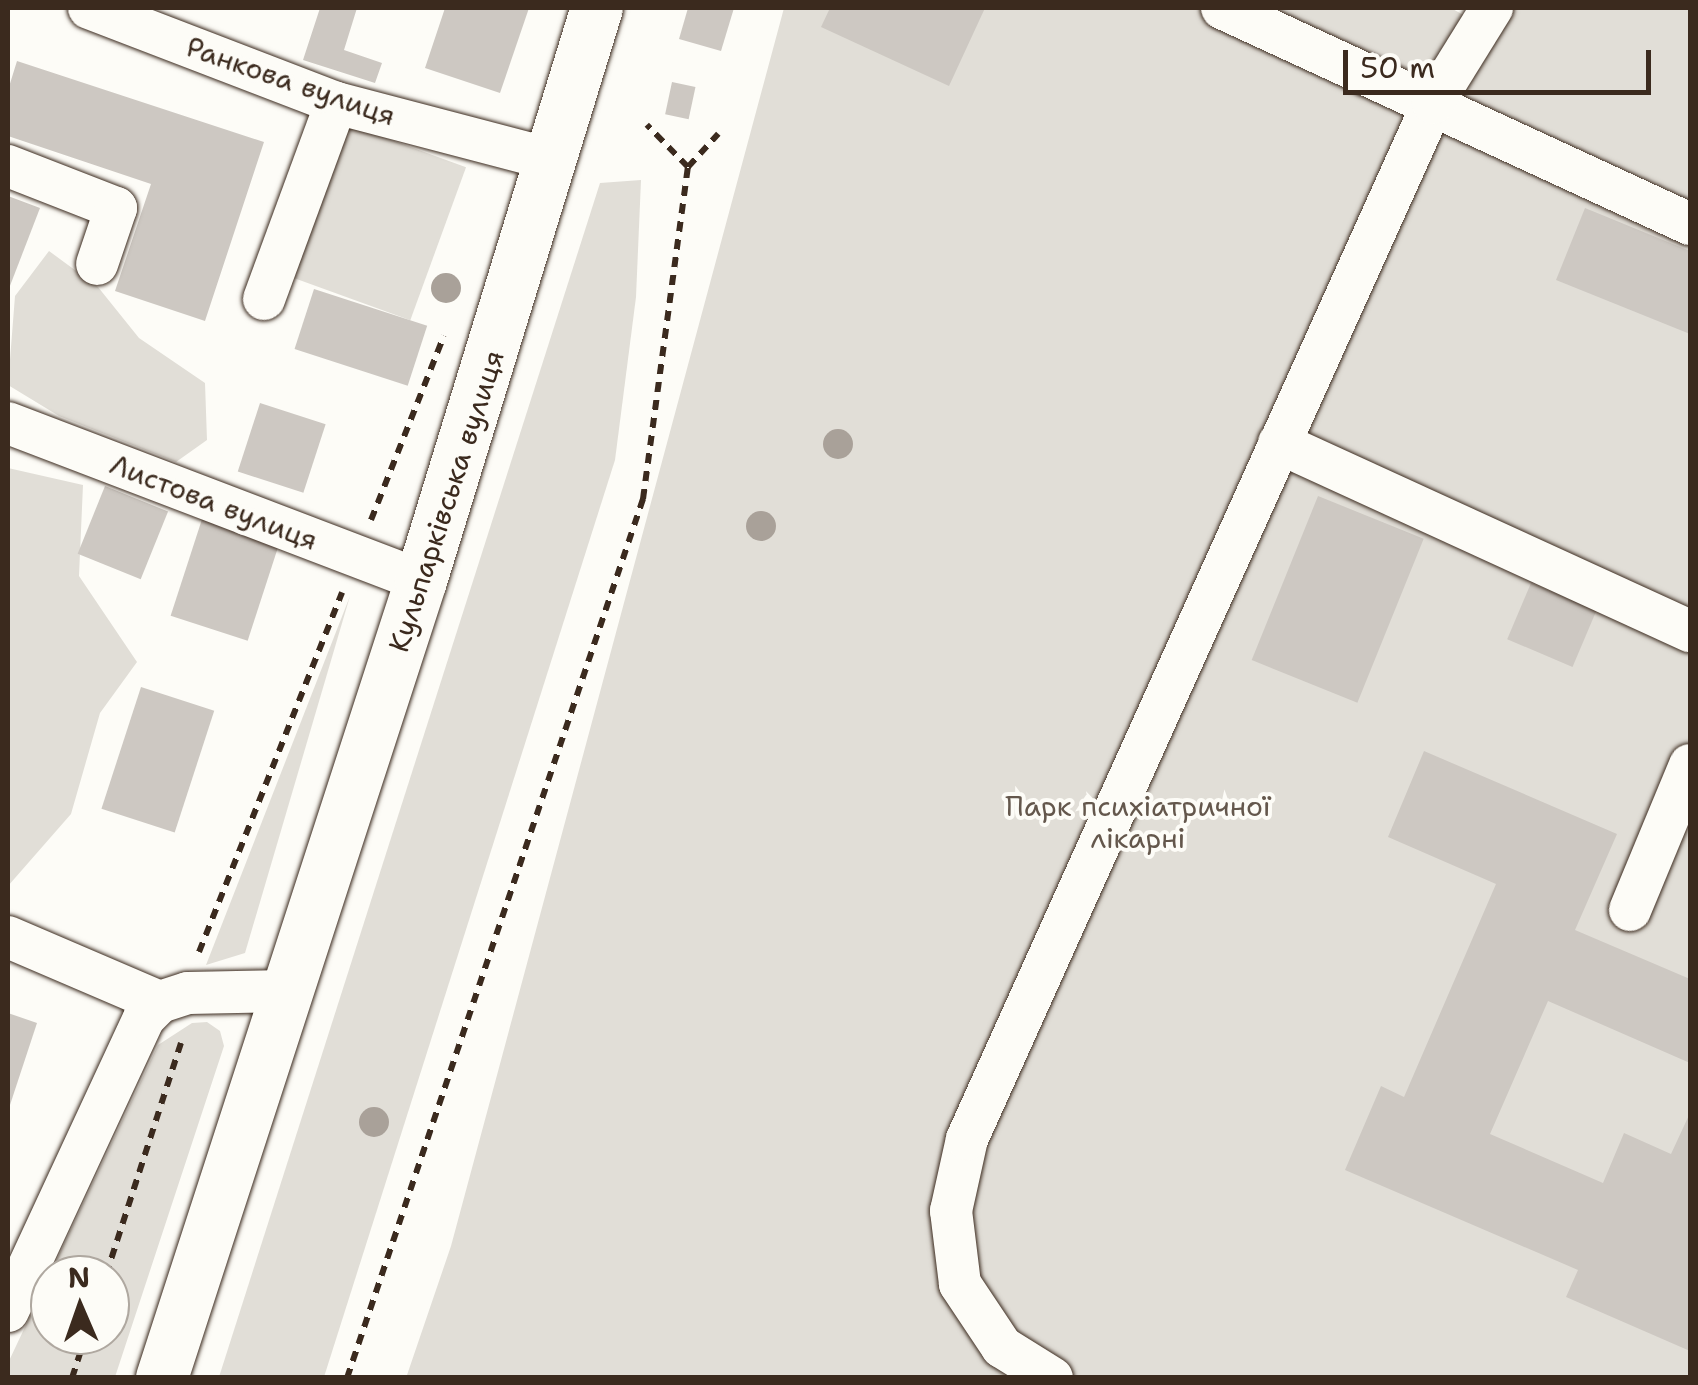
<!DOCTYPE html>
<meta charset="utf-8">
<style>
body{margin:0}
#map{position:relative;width:1698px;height:1385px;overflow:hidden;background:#fdfcf7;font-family:"Shantell Sans",sans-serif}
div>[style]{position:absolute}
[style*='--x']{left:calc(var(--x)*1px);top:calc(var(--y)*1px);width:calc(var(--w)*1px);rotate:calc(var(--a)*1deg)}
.green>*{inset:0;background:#e1ded7;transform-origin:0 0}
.building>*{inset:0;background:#cdc8c2;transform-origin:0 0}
.path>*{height:6px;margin-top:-3px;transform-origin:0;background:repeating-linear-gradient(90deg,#3b2a1e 0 10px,transparent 0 18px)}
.roads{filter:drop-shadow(0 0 2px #3b2a1e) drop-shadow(0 0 2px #3b2a1e)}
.minor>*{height:42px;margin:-21px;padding:0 21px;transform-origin:21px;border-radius:21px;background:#fdfcf7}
.major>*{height:52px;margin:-26px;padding:0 26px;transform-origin:26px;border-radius:26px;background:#fdfcf7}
.trees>*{width:30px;height:30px;margin:-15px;border-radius:50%;background:#a9a199}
span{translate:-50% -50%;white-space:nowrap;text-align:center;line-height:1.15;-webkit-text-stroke:8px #fdfcf7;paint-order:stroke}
.street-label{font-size:28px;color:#3b2a1e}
.park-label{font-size:28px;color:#64574c}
.frame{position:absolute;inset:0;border:10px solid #3b2a1e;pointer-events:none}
.north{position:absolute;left:30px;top:1255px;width:100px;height:100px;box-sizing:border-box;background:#fdfcf7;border:2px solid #afa8a0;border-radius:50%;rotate:358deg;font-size:28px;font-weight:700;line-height:40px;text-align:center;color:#3b2a1e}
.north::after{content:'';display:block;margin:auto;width:35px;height:45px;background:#3b2a1e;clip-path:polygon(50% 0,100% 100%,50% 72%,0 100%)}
.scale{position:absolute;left:1343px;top:50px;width:308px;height:45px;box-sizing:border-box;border:5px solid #3b2a1e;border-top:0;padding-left:12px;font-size:30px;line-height:35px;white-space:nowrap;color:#3b2a1e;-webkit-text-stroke:8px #fdfcf7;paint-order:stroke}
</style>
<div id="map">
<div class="green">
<i style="clip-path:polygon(784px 8px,1451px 8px,1474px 21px,1485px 8px,1690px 8px,1690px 1377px,406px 1378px,451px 1246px)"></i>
<i style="left:342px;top:122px;width:132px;height:163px;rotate:20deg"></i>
<i style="clip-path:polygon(641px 180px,636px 297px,615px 460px,324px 1377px,219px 1377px,600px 183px)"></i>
<i style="clip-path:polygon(49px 251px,98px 287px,139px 338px,205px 383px,207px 440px,176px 462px,59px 416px,8px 385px,15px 296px)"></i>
<i style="clip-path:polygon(8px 468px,83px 485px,79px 576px,137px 662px,100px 713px,71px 814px,8px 886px)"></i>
<i style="clip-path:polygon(350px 596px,245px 953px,206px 965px)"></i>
<i style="clip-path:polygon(evenodd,207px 1022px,220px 1031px,224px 1046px,115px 1377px,8px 1377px,8px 1363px,158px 1045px,192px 1023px,207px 1022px,50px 1275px,110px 1275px,110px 1335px,50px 1335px,50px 1275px)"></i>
</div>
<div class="building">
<i style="clip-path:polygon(320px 8px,357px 8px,344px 50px,382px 63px,375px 83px,303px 60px)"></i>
<i style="clip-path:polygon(445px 8px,529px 8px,500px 93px,425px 68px)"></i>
<i style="clip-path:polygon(688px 8px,734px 8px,721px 51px,679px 39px)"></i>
<i style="clip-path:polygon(830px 8px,985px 8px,949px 86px,821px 27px)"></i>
<i style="clip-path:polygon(17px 61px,264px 142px,205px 321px,115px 291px,151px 184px,8px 136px,8px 90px)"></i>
<i style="left:672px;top:82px;width:24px;height:33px;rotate:12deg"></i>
<i style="clip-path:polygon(8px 196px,40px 208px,8px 291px)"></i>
<i style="clip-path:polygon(1585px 208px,1690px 251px,1690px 334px,1556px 280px)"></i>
<i style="left:314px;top:289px;width:119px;height:63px;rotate:18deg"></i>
<i style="left:260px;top:403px;width:69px;height:72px;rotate:18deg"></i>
<i style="left:105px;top:486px;width:68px;height:73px;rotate:22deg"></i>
<i style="left:1318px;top:496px;width:114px;height:177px;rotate:22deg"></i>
<i style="left:204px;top:513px;width:81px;height:108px;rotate:18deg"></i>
<i style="left:1531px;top:583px;width:71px;height:61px;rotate:23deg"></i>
<i style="left:141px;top:687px;width:77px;height:128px;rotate:18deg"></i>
<i style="clip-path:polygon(1424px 751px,1617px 834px,1575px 930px,1690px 979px,1690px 1063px,1548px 1001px,1490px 1134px,1603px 1183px,1624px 1133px,1671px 1154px,1690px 1113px,1690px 1351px,1566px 1297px,1578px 1270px,1345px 1170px,1381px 1086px,1404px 1097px,1496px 884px,1388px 837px)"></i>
<i style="clip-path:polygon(8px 1013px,37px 1023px,8px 1111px)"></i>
</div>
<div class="path">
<i style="--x:688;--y:167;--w:45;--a:-47.7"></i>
<i style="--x:371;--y:520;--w:198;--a:-68.4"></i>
<i style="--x:199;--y:952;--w:387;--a:-68.3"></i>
<i style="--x:106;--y:1275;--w:244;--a:-72.1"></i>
<i style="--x:72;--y:1378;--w:45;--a:-72"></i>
<i style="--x:347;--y:1378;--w:928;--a:-71.39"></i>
<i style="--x:643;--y:499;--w:335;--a:-82.3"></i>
<i style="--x:688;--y:167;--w:59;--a:-134.3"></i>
</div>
<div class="roads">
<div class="minor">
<i style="--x:89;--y:8;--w:265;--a:21"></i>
<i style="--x:336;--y:103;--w:225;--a:14.7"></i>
<i style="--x:1222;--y:8;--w:515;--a:24.78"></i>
<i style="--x:8;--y:166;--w:116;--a:21.3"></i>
<i style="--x:116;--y:208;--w:59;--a:108.7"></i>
<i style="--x:264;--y:299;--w:209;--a:-69.8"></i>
<i style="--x:8;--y:423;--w:442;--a:20.9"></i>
<i style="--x:1279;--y:443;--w:452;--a:24.6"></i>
<i style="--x:1630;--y:910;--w:157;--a:-67.5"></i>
<i style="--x:8;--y:937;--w:165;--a:23.2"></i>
<i style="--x:8;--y:1311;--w:323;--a:-65.1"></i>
<i style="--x:144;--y:1018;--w:23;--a:-45"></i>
<i style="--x:160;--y:1002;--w:29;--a:-18"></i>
<i style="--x:188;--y:993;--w:98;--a:-1.2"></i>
<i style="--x:1052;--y:1378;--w:59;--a:-148.2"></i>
<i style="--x:1002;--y:1347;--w:76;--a:-123.7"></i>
<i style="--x:960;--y:1284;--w:74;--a:-97"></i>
<i style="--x:951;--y:1211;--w:74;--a:-77.5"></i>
<i style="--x:967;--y:1139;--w:1136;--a:-65.78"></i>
<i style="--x:1433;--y:103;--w:112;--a:-58.2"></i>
</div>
<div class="major">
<i style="--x:162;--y:1378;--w:838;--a:-72"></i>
<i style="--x:421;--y:581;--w:599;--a:-72.93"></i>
</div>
</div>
<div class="trees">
<i style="left:446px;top:288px"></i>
<i style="left:838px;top:444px"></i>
<i style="left:761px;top:526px"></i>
<i style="left:374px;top:1122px"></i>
</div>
<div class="street-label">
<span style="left:291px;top:81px;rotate:19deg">Ранкова вулиця</span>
<span style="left:446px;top:501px;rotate:-72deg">Кульпарківська вулиця</span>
<span style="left:214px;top:502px;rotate:21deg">Листова вулиця</span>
</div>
<div class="park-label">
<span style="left:1138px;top:822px">Парк психіатричної<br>лікарні</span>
</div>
<div class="frame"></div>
<div class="north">N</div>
<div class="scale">50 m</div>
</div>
